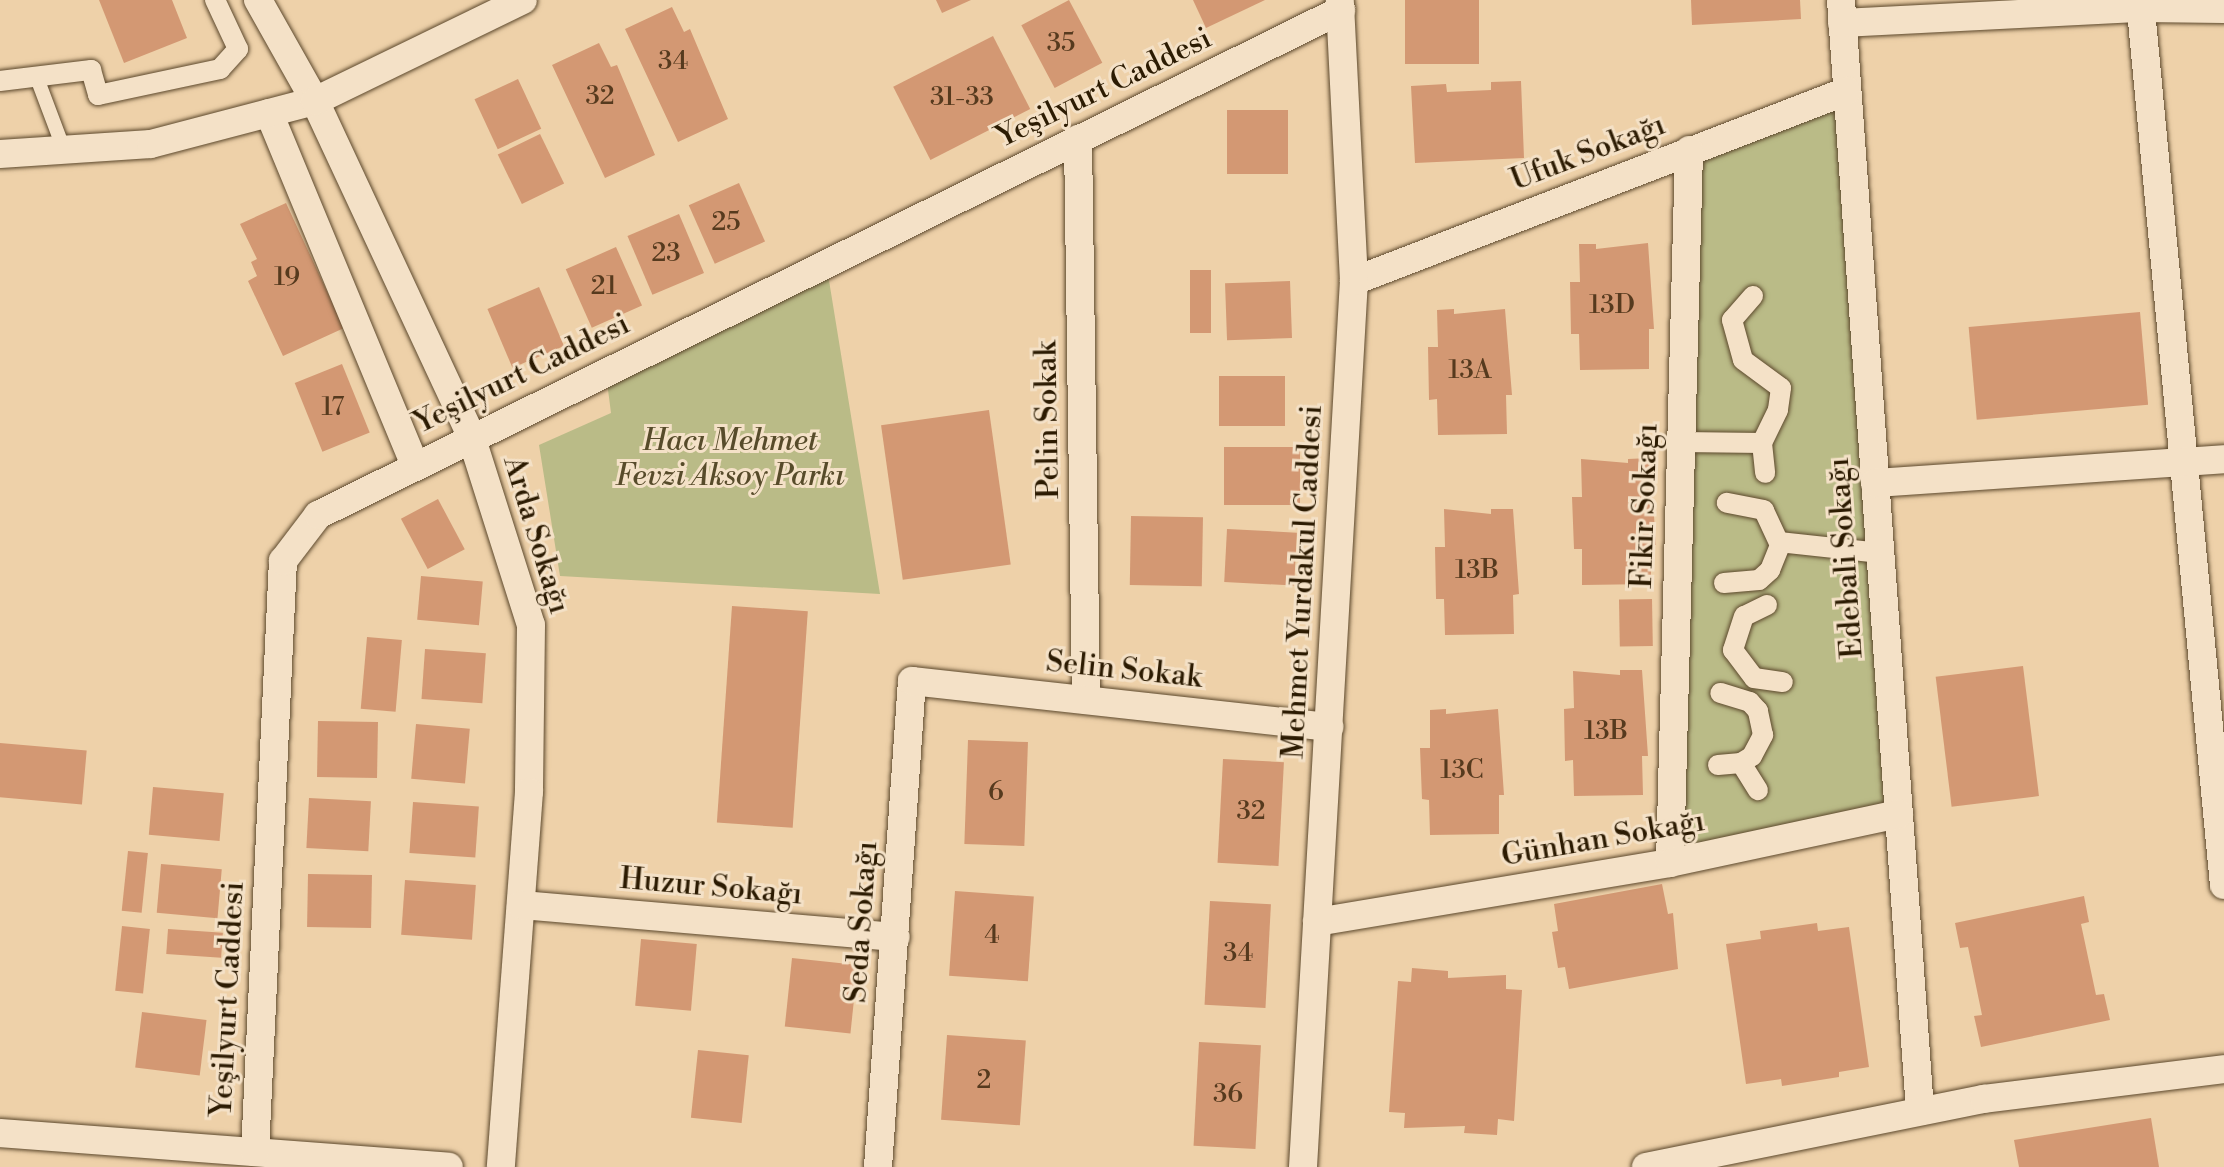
<!DOCTYPE html>
<meta charset="utf-8">
<style>
body{margin:0}
#map{position:relative;width:2224px;height:1167px;overflow:hidden;background:#eed1a9;font-family:"Libre Bodoni",serif}
div>[style]{position:absolute}
[style*='--x']{left:calc(var(--x)*1px);top:calc(var(--y)*1px);width:calc(var(--w)*1px);rotate:calc(var(--a)*1deg)}
.green>*{inset:0;background:#babb87}
.building>*{inset:0;background:#d39873;transform-origin:0 0}
.roads{filter:drop-shadow(0 0 2px #5c482c) drop-shadow(0 0 2px #5c482c)}
.service>*{height:14px;margin:-7px;padding:0 7px;transform-origin:7px;border-radius:7px;background:#f4e1c7}
.pedestrian>*{height:20px;margin:-10px;padding:0 10px;transform-origin:10px;border-radius:10px;background:#f4e1c7}
.minor>*{height:28px;margin:-14px;padding:0 14px;transform-origin:14px;border-radius:14px;background:#f4e1c7}
span{translate:-50% -50%;white-space:nowrap;text-align:center;line-height:1.15;-webkit-text-stroke:6px #f4e1c7;paint-order:stroke}
.number-label{font-size:26px;color:#563a1e}
.number-label span{-webkit-text-stroke-width:0}
.street-label{font-size:30px;color:#2c1b02}
.park-label{font-size:30px;color:#574b2a;font-style:italic}
</style>
<div id="map">
<div class="green">
<i style="clip-path:polygon(1847px 91px,1899px 814px,1670px 863px,1689px 150px)"></i>
<i style="clip-path:polygon(826px 262px,880px 594px,560px 576px,539px 445px,611px 413px,607px 382px)"></i>
</div>
<div class="building">
<i style="clip-path:polygon(99px 0,172px 0,187px 38px,124px 63px)"></i>
<i style="clip-path:polygon(936px 0,971px 0,942px 13px)"></i>
<i style="left:1069px;top:0;width:71px;height:54px;rotate:62deg"></i>
<i style="clip-path:polygon(1193px 0,1265px 0,1206px 28px)"></i>
<i style="left:1405px;top:0;width:74px;height:64px"></i>
<i style="clip-path:polygon(1691px 0,1800px 0,1801px 19px,1692px 25px)"></i>
<i style="clip-path:polygon(672px 7px,684px 32px,690px 29px,728px 119px,678px 142px,625px 29px)"></i>
<i style="left:993px;top:36px;width:82px;height:112px;rotate:63deg"></i>
<i style="clip-path:polygon(599px 43px,611px 67px,617px 65px,655px 155px,605px 178px,552px 65px)"></i>
<i style="left:518px;top:79px;width:55px;height:48px;rotate:65deg"></i>
<i style="clip-path:polygon(1521px 81px,1524px 158px,1415px 163px,1411px 86px,1446px 84px,1447px 92px,1491px 90px,1491px 82px)"></i>
<i style="left:1227px;top:110px;width:61px;height:64px"></i>
<i style="left:540px;top:134px;width:55px;height:47px;rotate:64deg"></i>
<i style="left:739px;top:183px;width:64px;height:55px;rotate:66deg"></i>
<i style="clip-path:polygon(286px 203px,344px 328px,283px 356px,248px 281px,257px 276px,251px 262px,257px 259px,240px 224px)"></i>
<i style="left:679px;top:214px;width:64px;height:56px;rotate:67deg"></i>
<i style="clip-path:polygon(1648px 243px,1654px 329px,1649px 329px,1649px 369px,1580px 370px,1579px 334px,1571px 334px,1570px 282px,1580px 282px,1579px 244px,1596px 244px,1596px 249px)"></i>
<i style="left:616px;top:247px;width:64px;height:55px;rotate:66deg"></i>
<i style="left:1190px;top:270px;width:21px;height:63px"></i>
<i style="left:1290px;top:281px;width:57px;height:65px;rotate:88deg"></i>
<i style="left:539px;top:287px;width:64px;height:56px;rotate:67deg"></i>
<i style="clip-path:polygon(1454px 309px,1454px 314px,1505px 309px,1512px 395px,1506px 395px,1507px 434px,1438px 435px,1437px 399px,1429px 400px,1428px 347px,1438px 347px,1437px 310px)"></i>
<i style="left:2140px;top:312px;width:93px;height:172px;rotate:85deg"></i>
<i style="left:342px;top:364px;width:74px;height:51px;rotate:68deg"></i>
<i style="left:1219px;top:376px;width:66px;height:50px"></i>
<i style="left:989px;top:410px;width:156px;height:109px;rotate:82deg"></i>
<i style="left:1224px;top:447px;width:76px;height:58px"></i>
<i style="clip-path:polygon(1650px 458px,1656px 545px,1651px 545px,1651px 584px,1582px 585px,1582px 549px,1574px 549px,1572px 497px,1582px 497px,1581px 459px,1628px 463px,1628px 459px)"></i>
<i style="left:438px;top:499px;width:57px;height:42px;rotate:62deg"></i>
<i style="clip-path:polygon(1444px 509px,1491px 514px,1491px 509px,1513px 509px,1519px 594px,1513px 595px,1514px 634px,1445px 635px,1444px 599px,1436px 599px,1435px 547px,1445px 547px)"></i>
<i style="left:1131px;top:516px;width:72px;height:69px;rotate:1deg"></i>
<i style="left:1227px;top:529px;width:70px;height:53px;rotate:3deg"></i>
<i style="left:421px;top:576px;width:62px;height:44px;rotate:5deg"></i>
<i style="left:1652px;top:599px;width:47px;height:33px;rotate:89deg"></i>
<i style="left:732px;top:606px;width:76px;height:217px;rotate:4deg"></i>
<i style="left:367px;top:637px;width:35px;height:72px;rotate:5deg"></i>
<i style="left:425px;top:649px;width:61px;height:50px;rotate:4deg"></i>
<i style="left:2023px;top:666px;width:131px;height:88px;rotate:83deg"></i>
<i style="clip-path:polygon(1620px 670px,1642px 670px,1648px 756px,1642px 756px,1643px 795px,1574px 796px,1573px 760px,1565px 761px,1564px 709px,1574px 708px,1573px 671px,1620px 675px)"></i>
<i style="clip-path:polygon(1446px 709px,1446px 714px,1498px 709px,1504px 795px,1499px 795px,1499px 834px,1430px 835px,1429px 800px,1422px 799px,1420px 748px,1430px 748px,1430px 710px)"></i>
<i style="left:318px;top:721px;width:60px;height:56px;rotate:1deg"></i>
<i style="left:416px;top:724px;width:54px;height:55px;rotate:5deg"></i>
<i style="left:968px;top:740px;width:60px;height:104px;rotate:2deg"></i>
<i style="left:0;top:743px;width:87px;height:54px;rotate:5deg"></i>
<i style="left:1223px;top:759px;width:61px;height:104px;rotate:3deg"></i>
<i style="left:153px;top:787px;width:71px;height:48px;rotate:5deg"></i>
<i style="left:309px;top:798px;width:62px;height:50px;rotate:3deg"></i>
<i style="left:413px;top:802px;width:66px;height:51px;rotate:4deg"></i>
<i style="left:128px;top:851px;width:20px;height:60px;rotate:6deg"></i>
<i style="left:161px;top:864px;width:61px;height:49px;rotate:5deg"></i>
<i style="left:308px;top:874px;width:64px;height:53px;rotate:1deg"></i>
<i style="left:405px;top:880px;width:71px;height:55px;rotate:4deg"></i>
<i style="clip-path:polygon(1662px 884px,1668px 914px,1673px 913px,1678px 969px,1569px 989px,1565px 967px,1558px 968px,1552px 932px,1558px 931px,1554px 904px)"></i>
<i style="left:955px;top:891px;width:79px;height:85px;rotate:4deg"></i>
<i style="clip-path:polygon(2084px 896px,2089px 922px,2081px 924px,2096px 995px,2104px 994px,2110px 1020px,1981px 1047px,1974px 1016px,1982px 1015px,1968px 947px,1960px 948px,1955px 923px)"></i>
<i style="left:1210px;top:901px;width:61px;height:104px;rotate:3deg"></i>
<i style="clip-path:polygon(1817px 923px,1818px 931px,1849px 927px,1869px 1067px,1839px 1072px,1839px 1077px,1782px 1086px,1781px 1079px,1746px 1084px,1726px 944px,1761px 939px,1760px 931px)"></i>
<i style="left:122px;top:926px;width:28px;height:65px;rotate:6deg"></i>
<i style="left:168px;top:929px;width:55px;height:25px;rotate:4deg"></i>
<i style="left:641px;top:939px;width:56px;height:67px;rotate:5deg"></i>
<i style="left:792px;top:958px;width:66px;height:69px;rotate:6deg"></i>
<i style="clip-path:polygon(1412px 968px,1448px 971px,1448px 978px,1506px 975px,1506px 989px,1522px 990px,1514px 1121px,1498px 1119px,1497px 1135px,1464px 1133px,1465px 1126px,1404px 1128px,1405px 1113px,1389px 1112px,1398px 981px,1411px 982px)"></i>
<i style="left:142px;top:1012px;width:65px;height:56px;rotate:7deg"></i>
<i style="left:947px;top:1035px;width:79px;height:85px;rotate:4deg"></i>
<i style="left:1199px;top:1042px;width:62px;height:104px;rotate:3deg"></i>
<i style="left:698px;top:1050px;width:51px;height:68px;rotate:6deg"></i>
<i style="clip-path:polygon(2151px 1118px,2159px 1167px,2019px 1167px,2014px 1140px)"></i>
</div>
<div class="roads">
<div class="service">
<i style="--x:37;--y:78;--w:77;--a:69.4"></i>
</div>
<div class="pedestrian">
<i style="--x:0;--y:81;--w:92;--a:-6.9"></i>
<i style="--x:91;--y:70;--w:26;--a:74"></i>
<i style="--x:98;--y:95;--w:125;--a:-12"></i>
<i style="--x:220;--y:69;--w:27;--a:-48"></i>
<i style="--x:238;--y:49;--w:54;--a:-115.1"></i>
<i style="--x:1753;--y:296;--w:32;--a:131"></i>
<i style="--x:1732;--y:320;--w:41;--a:74.6"></i>
<i style="--x:1743;--y:360;--w:47;--a:36.4"></i>
<i style="--x:1781;--y:388;--w:22;--a:98"></i>
<i style="--x:1778;--y:410;--w:37;--a:116"></i>
<i style="--x:1762;--y:443;--w:30;--a:84"></i>
<i style="--x:1681;--y:442;--w:81;--a:0.7"></i>
<i style="--x:1779;--y:542;--w:102;--a:6.2"></i>
<i style="--x:1724;--y:583;--w:35;--a:-5"></i>
<i style="--x:1759;--y:580;--w:15;--a:-42"></i>
<i style="--x:1770;--y:570;--w:27;--a:-68"></i>
<i style="--x:1780;--y:545;--w:38;--a:-115"></i>
<i style="--x:1764;--y:510;--w:38;--a:-169"></i>
<i style="--x:1767;--y:605;--w:25;--a:154"></i>
<i style="--x:1744;--y:616;--w:36;--a:108"></i>
<i style="--x:1733;--y:650;--w:35;--a:53"></i>
<i style="--x:1754;--y:678;--w:29;--a:8"></i>
<i style="--x:1741;--y:763;--w:32;--a:58"></i>
<i style="--x:1718;--y:765;--w:23;--a:-5"></i>
<i style="--x:1741;--y:763;--w:13;--a:-32"></i>
<i style="--x:1752;--y:756;--w:24;--a:-62"></i>
<i style="--x:1763;--y:735;--w:25;--a:-102"></i>
<i style="--x:1758;--y:711;--w:12;--a:-132"></i>
<i style="--x:1750;--y:702;--w:31;--a:-163"></i>
</div>
<div class="minor">
<i style="--x:258;--y:0;--w:116;--a:60.6"></i>
<i style="--x:315;--y:101;--w:370;--a:65"></i>
<i style="--x:471;--y:436;--w:198;--a:72.4"></i>
<i style="--x:531;--y:625;--w:167;--a:90.7"></i>
<i style="--x:529;--y:792;--w:376;--a:94.3"></i>
<i style="--x:1841;--y:0;--w:1114;--a:85.93"></i>
<i style="--x:2140;--y:0;--w:889;--a:84.58"></i>
<i style="--x:1842;--y:23;--w:300;--a:-2.9"></i>
<i style="--x:2142;--y:8;--w:82;--a:0.7"></i>
<i style="--x:269;--y:113;--w:381;--a:67.5"></i>
<i style="--x:1078;--y:139;--w:561;--a:89.18"></i>
<i style="--x:0;--y:154;--w:151;--a:-3.8"></i>
<i style="--x:151;--y:144;--w:170;--a:-14.7"></i>
<i style="--x:315;--y:101;--w:231;--a:-25.9"></i>
<i style="--x:1354;--y:281;--w:528;--a:-21.08"></i>
<i style="--x:1875;--y:483;--w:350;--a:-3.9"></i>
<i style="--x:1670;--y:863;--w:713;--a:-88.47"></i>
<i style="--x:521;--y:905;--w:376;--a:4.9"></i>
<i style="--x:1317;--y:922;--w:358;--a:-9.5"></i>
<i style="--x:1670;--y:863;--w:234;--a:-12.1"></i>
<i style="--x:0;--y:1133;--w:450;--a:4.3"></i>
<i style="--x:255;--y:1152;--w:592;--a:-87.29"></i>
<i style="--x:283;--y:561;--w:58;--a:-52.7"></i>
<i style="--x:318;--y:515;--w:1141;--a:-26.27"></i>
<i style="--x:878;--y:1167;--w:487;--a:-86"></i>
<i style="--x:912;--y:681;--w:420;--a:6.3"></i>
<i style="--x:1303;--y:1167;--w:887;--a:-86.71"></i>
<i style="--x:1354;--y:281;--w:281;--a:-92.9"></i>
<i style="--x:1646;--y:1167;--w:345;--a:-11.4"></i>
<i style="--x:1984;--y:1099;--w:242;--a:-7.1"></i>
</div>
</div>
<div class="number-label">
<span style="left:1061px;top:44px">35</span>
<span style="left:673px;top:62px">34</span>
<span style="left:600px;top:97px">32</span>
<span style="left:962px;top:98px">31-33</span>
<span style="left:726px;top:223px">25</span>
<span style="left:666px;top:254px">23</span>
<span style="left:287px;top:278px">19</span>
<span style="left:604px;top:287px">21</span>
<span style="left:1612px;top:306px">13D</span>
<span style="left:1470px;top:371px">13A</span>
<span style="left:333px;top:408px">17</span>
<span style="left:1477px;top:571px">13B</span>
<span style="left:1606px;top:732px">13B</span>
<span style="left:1462px;top:771px">13C</span>
<span style="left:996px;top:793px">6</span>
<span style="left:1251px;top:812px">32</span>
<span style="left:992px;top:936px">4</span>
<span style="left:1238px;top:954px">34</span>
<span style="left:984px;top:1081px">2</span>
<span style="left:1228px;top:1095px">36</span>
</div>
<div class="street-label">
<span style="left:1104px;top:88px;rotate:-26deg">Yeşilyurt Caddesi</span>
<span style="left:1588px;top:153px;rotate:-21deg">Ufuk Sokağı</span>
<span style="left:522px;top:374px;rotate:-26deg">Yeşilyurt Caddesi</span>
<span style="left:1048px;top:420px;rotate:-91deg">Pelin Sokak</span>
<span style="left:1645px;top:506px;rotate:-88deg">Fikir Sokağı</span>
<span style="left:536px;top:535px;rotate:73deg">Arda Sokağı</span>
<span style="left:1846px;top:558px;rotate:-94deg">Edebali Sokağı</span>
<span style="left:1303px;top:582px;rotate:-87deg">Mehmet Yurdakul Caddesi</span>
<span style="left:1124px;top:670px;rotate:6deg">Selin Sokak</span>
<span style="left:1603px;top:839px;rotate:-10deg">Günhan Sokağı</span>
<span style="left:711px;top:887px;rotate:5deg">Huzur Sokağı</span>
<span style="left:862px;top:922px;rotate:-86deg">Seda Sokağı</span>
<span style="left:228px;top:999px;rotate:-87deg">Yeşilyurt Caddesi</span>
</div>
<div class="park-label">
<span style="left:730px;top:458px">Hacı Mehmet<br>Fevzi Aksoy Parkı</span>
</div>
</div>
